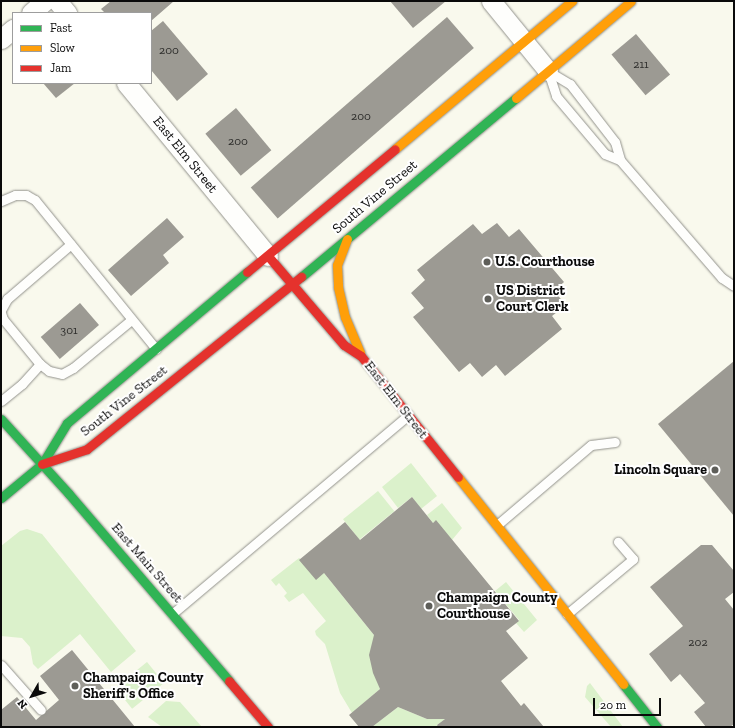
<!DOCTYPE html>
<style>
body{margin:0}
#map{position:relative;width:735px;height:728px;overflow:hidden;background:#f9f9ed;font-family:"Zilla Slab",serif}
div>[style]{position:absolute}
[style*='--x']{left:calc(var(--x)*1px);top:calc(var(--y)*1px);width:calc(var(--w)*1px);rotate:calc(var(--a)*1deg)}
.green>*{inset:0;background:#dbf1cb;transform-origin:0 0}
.building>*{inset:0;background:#9c9a93;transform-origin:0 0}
.roads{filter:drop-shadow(0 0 1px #92928c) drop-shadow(0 0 1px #92928c)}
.lane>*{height:9px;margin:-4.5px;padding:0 4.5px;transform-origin:4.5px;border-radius:4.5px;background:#fefefc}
.street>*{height:19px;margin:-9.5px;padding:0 9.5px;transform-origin:9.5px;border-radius:9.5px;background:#fefefc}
.fast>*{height:9px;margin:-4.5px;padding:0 4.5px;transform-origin:4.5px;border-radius:4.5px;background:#30b455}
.slow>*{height:9px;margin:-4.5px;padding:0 4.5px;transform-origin:4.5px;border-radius:4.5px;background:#ff9f0a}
.jam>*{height:9px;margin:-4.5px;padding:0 4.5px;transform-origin:4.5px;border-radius:4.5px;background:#e5322d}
.dots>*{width:11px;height:11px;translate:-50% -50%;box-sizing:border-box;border:2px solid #fff;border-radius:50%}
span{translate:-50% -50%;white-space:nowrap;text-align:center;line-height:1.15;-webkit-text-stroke:4px #fff;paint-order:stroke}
.number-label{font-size:12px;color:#2e2e2c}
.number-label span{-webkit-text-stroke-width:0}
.street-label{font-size:14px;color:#0a0a0a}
.poi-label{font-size:14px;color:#0a0a0a;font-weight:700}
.left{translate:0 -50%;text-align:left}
.right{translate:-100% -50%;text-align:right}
.frame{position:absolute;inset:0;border:2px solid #0a0a0a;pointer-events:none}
.legend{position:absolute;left:12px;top:12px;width:140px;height:72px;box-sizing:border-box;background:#fff;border:1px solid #9d9d9d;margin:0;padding:5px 7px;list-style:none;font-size:12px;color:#0a0a0a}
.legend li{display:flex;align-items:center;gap:8px;height:20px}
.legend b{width:20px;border:1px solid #9d9d9d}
.north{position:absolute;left:12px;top:676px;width:40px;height:40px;-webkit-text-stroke:3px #fff;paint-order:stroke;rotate:231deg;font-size:11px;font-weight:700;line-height:16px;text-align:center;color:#0a0a0a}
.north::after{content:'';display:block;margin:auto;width:14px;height:18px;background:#0a0a0a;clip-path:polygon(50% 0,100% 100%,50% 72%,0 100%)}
.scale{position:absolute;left:593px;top:698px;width:68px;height:18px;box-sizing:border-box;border:2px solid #0a0a0a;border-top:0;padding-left:5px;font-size:12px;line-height:14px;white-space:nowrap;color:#0a0a0a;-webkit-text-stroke:3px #fff;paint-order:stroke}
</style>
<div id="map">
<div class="green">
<i style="clip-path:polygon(411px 463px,437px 496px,421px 509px,412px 497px,398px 508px,382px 487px)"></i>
<i style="left:378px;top:491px;width:26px;height:45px;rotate:51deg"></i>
<i style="clip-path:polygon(442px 503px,462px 528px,452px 540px,436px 521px,433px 523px,427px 515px)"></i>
<i style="clip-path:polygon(27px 529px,42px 534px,136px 651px,111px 672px,80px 634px,38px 669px,33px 664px,30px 647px,22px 638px,1px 636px,1px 546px,20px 531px)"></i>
<i style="clip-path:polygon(299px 558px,324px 573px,374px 635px,380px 689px,352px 713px,340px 693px,325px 644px,316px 635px,315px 631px,326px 621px,303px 593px,289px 602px,284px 596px,287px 593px,279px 583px,276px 586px,271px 580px)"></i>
<i style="clip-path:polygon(506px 582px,537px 620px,524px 632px,516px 623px,519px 620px,495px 591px)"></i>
<i style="left:147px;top:662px;width:27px;height:41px;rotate:51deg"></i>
<i style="clip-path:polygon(590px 683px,623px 727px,611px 727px,585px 697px,587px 686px)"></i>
<i style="clip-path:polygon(166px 701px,180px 702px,202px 727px,162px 727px,148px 717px)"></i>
<i style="clip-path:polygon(398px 707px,427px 719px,445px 719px,437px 725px,438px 727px,372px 727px)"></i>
</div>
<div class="building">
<i style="clip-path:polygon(111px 1px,174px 1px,151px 21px,151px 13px,105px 13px,101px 9px)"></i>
<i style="clip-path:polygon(390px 1px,446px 1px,413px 28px)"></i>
<i style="left:447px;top:17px;width:41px;height:260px;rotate:49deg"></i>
<i style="clip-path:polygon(163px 21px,208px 74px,177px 101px,151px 70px,151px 31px)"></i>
<i style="left:636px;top:34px;width:53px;height:32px;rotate:50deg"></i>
<i style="clip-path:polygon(43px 83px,75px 83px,56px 98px)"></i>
<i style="left:236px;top:108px;width:55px;height:40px;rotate:50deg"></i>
<i style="clip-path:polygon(167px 218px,184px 237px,163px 255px,169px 263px,131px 296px,108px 270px)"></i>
<i style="clip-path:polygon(497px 223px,509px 237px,519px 229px,564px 282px,554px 291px,566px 305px,552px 316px,562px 329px,505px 376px,496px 365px,482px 377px,470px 363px,459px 372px,413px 317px,424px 308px,411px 293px,425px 280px,417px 270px,473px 224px,482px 234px)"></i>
<i style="left:80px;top:303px;width:29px;height:52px;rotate:49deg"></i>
<i style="clip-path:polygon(734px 361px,734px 516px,658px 424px)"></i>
<i style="clip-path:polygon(412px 497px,433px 523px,436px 520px,519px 621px,506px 631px,528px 658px,501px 681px,521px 706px,524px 703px,544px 727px,438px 727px,437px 725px,445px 719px,427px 719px,398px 707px,372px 727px,359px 727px,349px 715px,380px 689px,373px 673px,369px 655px,374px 635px,324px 573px,316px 580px,299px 560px,345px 522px,360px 540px)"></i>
<i style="clip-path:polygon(701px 545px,712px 545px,734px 571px,734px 592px,725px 599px,734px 610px,734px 724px,730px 727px,706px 727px,694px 712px,705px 703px,680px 674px,671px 682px,649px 654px,683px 626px,650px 587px)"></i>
<i style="clip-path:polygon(72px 650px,135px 727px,1px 727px,1px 710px,17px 697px,36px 720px,59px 700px,40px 676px)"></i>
</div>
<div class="roads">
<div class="lane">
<i style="--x:548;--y:71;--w:26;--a:31"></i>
<i style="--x:570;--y:84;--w:73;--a:52.2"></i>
<i style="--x:615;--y:142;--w:19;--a:74"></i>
<i style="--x:620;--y:160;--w:156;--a:49.2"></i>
<i style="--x:722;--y:278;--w:14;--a:34"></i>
<i style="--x:548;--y:71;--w:26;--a:72"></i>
<i style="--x:556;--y:96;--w:76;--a:49.8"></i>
<i style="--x:605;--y:154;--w:16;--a:22"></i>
<i style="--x:1;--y:201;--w:15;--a:-23"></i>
<i style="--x:15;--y:195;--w:11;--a:0"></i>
<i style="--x:26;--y:195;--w:10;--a:29"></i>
<i style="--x:35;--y:200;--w:192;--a:50.9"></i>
<i style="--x:1;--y:310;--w:13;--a:-61"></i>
<i style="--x:7;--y:299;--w:84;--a:-40.7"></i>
<i style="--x:1;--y:313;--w:6;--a:72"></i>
<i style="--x:3;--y:319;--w:58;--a:50.6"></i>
<i style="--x:1;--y:401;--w:27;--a:-39"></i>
<i style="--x:22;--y:384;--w:27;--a:-48"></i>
<i style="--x:40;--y:364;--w:11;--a:38"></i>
<i style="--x:49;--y:371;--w:13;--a:13"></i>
<i style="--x:62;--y:374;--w:13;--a:-29"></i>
<i style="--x:73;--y:368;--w:75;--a:-39.6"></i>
<i style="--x:497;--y:525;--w:123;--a:-40.4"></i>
<i style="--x:591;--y:445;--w:24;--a:-7"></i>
<i style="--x:172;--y:614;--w:309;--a:-40.1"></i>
<i style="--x:567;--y:614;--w:86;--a:-39.8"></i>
<i style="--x:633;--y:559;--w:23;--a:-131"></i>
<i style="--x:1;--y:665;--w:60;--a:48.4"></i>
</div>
<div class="street">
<i style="--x:57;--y:1;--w:16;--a:50"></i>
<i style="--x:491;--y:1;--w:90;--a:50.8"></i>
<i style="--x:31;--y:13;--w:18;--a:-41"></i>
<i style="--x:1;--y:39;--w:16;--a:-40"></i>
<i style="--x:126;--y:83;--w:224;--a:50.6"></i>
</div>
<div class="fast">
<i style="--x:301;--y:277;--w:280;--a:-39.8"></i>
<i style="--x:1;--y:419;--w:101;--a:47.8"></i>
<i style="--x:69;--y:494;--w:246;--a:49.4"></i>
<i style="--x:1;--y:498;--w:53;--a:-39.7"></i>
<i style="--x:42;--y:464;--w:48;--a:-58.6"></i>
<i style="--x:67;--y:423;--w:235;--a:-40"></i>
<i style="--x:623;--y:684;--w:55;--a:51.7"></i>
</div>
<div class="slow">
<i style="--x:516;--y:98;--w:150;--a:-40.1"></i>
<i style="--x:395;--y:149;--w:231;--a:-39.9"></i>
<i style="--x:347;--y:239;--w:28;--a:111"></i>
<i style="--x:337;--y:265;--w:22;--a:87"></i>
<i style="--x:338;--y:287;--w:31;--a:77"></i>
<i style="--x:345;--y:317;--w:39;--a:67"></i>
<i style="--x:458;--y:477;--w:265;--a:51.4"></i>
</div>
<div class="jam">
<i style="--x:268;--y:256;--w:117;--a:49.5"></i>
<i style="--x:344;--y:345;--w:20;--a:33"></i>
<i style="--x:361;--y:356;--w:155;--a:51.3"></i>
<i style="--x:247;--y:272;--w:192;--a:-39.7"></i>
<i style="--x:42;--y:464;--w:47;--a:-18.4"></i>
<i style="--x:87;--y:449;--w:275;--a:-38.8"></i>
<i style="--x:229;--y:681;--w:60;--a:49.7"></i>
</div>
</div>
<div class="dots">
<i style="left:487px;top:262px;background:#5e5e59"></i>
<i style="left:488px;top:299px;background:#5e5e59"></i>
<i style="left:715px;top:470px;background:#5e5e59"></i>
<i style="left:429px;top:606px;background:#5e5e59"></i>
<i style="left:75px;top:686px;background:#5e5e59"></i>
</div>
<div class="number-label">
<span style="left:169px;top:51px">200</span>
<span style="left:641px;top:65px">211</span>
<span style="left:361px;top:117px">200</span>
<span style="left:238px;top:142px">200</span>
<span style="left:69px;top:331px">301</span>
<span style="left:698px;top:643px">202</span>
</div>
<div class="street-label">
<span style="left:185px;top:155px;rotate:51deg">East Elm Street</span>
<span style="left:375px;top:197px;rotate:-40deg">South Vine Street</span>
<span style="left:396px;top:400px;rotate:52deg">East Elm Street</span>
<span style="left:124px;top:401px;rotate:-38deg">South Vine Street</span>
<span style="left:147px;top:563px;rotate:49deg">East Main Street</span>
</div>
<div class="poi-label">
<span class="left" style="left:495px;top:262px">U.S. Courthouse</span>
<span class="left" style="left:496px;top:299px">US District<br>Court Clerk</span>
<span class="right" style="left:707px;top:470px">Lincoln Square</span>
<span class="left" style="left:437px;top:606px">Champaign County<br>Courthouse</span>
<span class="left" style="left:83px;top:686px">Champaign County<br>Sheriff's Office</span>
</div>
<div class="frame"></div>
<ul class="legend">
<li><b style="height:5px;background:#30b455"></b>Fast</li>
<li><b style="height:5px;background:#ff9f0a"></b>Slow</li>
<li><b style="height:5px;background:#e5322d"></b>Jam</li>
</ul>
<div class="north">N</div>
<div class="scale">20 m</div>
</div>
